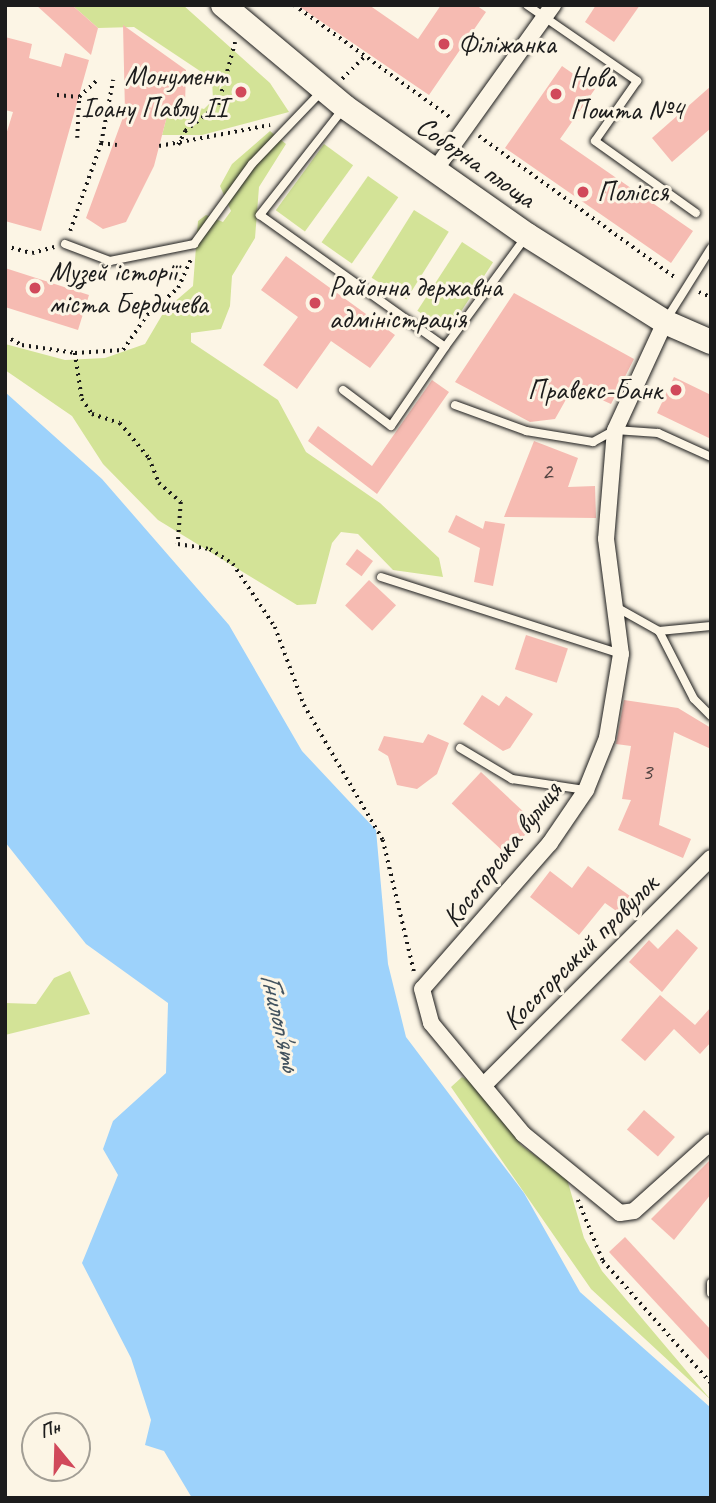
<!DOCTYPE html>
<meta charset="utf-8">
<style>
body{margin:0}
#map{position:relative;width:716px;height:1503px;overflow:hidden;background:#fcf5e5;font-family:Caveat,sans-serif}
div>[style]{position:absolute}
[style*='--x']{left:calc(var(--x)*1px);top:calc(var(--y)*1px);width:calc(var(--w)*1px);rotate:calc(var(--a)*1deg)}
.green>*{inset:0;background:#d3e397;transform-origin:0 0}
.water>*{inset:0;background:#9dd2fb}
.building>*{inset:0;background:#f6bbb2;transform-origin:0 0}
.path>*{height:3.5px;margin-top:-1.75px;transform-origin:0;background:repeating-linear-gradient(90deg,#1c1c1c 0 2px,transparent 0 7px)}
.roads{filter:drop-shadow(0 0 2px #1c1c1c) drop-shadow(0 0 2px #1c1c1c)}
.service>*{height:8px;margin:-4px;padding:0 4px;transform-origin:4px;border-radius:4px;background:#fcf5e5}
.minor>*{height:16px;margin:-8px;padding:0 8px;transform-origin:8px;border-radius:8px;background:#fcf5e5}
.primary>*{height:24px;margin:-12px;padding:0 12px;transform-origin:12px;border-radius:12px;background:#fcf5e5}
.dots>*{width:19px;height:19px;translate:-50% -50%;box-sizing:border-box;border:4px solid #fcf5e5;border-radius:50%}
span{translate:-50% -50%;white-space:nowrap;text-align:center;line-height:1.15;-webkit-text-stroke:6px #fcf5e5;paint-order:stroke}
.number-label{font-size:24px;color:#524442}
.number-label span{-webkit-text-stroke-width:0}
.poi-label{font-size:28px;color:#1c1c1c}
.left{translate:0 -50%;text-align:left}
.right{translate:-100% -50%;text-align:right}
.street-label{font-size:28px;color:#1c1c1c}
.water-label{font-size:30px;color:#43535f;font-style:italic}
.frame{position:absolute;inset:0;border:7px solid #1c1c1c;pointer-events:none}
.north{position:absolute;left:21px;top:1412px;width:70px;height:70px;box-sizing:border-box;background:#fcf5e5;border:2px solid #a29e95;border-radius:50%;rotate:341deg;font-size:19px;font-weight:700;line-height:28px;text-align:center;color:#1c1c1c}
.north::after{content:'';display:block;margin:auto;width:24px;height:32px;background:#d1495b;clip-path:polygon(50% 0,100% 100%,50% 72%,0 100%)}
</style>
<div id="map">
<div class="green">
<i style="clip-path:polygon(72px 5px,183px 5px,270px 83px,289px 112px,202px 135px,162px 135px,167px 116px,185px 104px,204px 109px,213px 100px,212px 79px,134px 27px,98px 28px)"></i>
<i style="clip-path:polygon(270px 131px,286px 144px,259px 187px,255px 238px,232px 276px,230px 306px,221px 329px,191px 333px,191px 342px,278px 400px,306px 452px,380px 503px,439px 558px,443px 577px,393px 570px,358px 534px,341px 532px,332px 543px,316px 604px,297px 605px,158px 520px,103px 464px,72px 416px,5px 370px,5px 344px,65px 360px,105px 358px,145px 344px,165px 310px,193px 286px,198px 221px,206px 215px,223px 222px,231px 211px,220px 186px,232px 164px)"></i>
<i style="left:324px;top:144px;width:36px;height:82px;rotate:36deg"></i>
<i style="left:368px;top:176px;width:37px;height:81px;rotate:35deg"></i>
<i style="left:414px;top:210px;width:41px;height:80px;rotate:32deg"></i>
<i style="left:462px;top:242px;width:37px;height:82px;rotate:33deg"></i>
<i style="clip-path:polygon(70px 971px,90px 1014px,5px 1035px,5px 1003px,36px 1004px,54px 978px)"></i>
<i style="clip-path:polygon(462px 1077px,480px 1086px,521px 1145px,567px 1179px,584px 1238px,602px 1271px,711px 1400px,591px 1289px,451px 1087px)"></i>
</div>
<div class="water">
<i style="clip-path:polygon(5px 392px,102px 479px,229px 625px,302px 751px,376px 830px,388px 964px,406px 1037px,524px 1193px,580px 1292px,711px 1408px,711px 1498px,192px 1498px,164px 1451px,145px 1445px,151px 1420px,131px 1358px,82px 1263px,118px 1175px,103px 1149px,113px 1121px,166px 1073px,168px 1003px,86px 944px,5px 842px)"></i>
</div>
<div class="building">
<i style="clip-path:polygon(36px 5px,72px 5px,98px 28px,91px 55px)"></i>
<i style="clip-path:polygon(297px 5px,369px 5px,418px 39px,441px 5px,476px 5px,486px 12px,429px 95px)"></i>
<i style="clip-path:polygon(596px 5px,640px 5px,614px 42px,585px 22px)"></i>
<i style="clip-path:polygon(123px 25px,186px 70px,185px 104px,167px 116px,154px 166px,126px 222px,103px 229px,86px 218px,125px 112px)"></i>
<i style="clip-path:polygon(5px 37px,32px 44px,29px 58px,61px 67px,65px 53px,89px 60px,41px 231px,5px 221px,5px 138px,13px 112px,5px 110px)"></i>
<i style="clip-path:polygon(562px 66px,595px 89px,560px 139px,693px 231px,671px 263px,505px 148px)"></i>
<i style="clip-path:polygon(711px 86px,711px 128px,672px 162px,652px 138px)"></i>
<i style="clip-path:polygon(286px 256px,395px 335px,370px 368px,331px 341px,297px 389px,263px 365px,298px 317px,261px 290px)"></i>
<i style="clip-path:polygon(5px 268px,89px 295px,78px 330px,5px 307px)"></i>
<i style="clip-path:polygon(514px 293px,634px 359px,611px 404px,573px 387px,555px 419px,530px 422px,455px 382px)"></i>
<i style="clip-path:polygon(674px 377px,711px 395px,711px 439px,657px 413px)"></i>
<i style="clip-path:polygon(432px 380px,449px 392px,377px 494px,308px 441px,318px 426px,372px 466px)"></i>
<i style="clip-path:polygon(534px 441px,578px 458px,568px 487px,595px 486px,596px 518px,504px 517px)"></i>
<i style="clip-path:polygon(456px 515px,483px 529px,485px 521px,505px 524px,493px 586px,474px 582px,480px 548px,448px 532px)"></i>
<i style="left:357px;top:549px;width:20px;height:19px;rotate:37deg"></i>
<i style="left:369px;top:580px;width:37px;height:35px;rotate:43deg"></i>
<i style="left:526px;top:635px;width:44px;height:36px;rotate:18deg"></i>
<i style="clip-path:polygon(482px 695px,499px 706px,506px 696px,533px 714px,510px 748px,503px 751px,463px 724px)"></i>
<i style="clip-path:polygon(624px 700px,678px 708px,711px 728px,711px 749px,674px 732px,659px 825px,691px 839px,683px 858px,618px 830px,631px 800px,622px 799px,631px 746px,616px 744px)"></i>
<i style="clip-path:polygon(428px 734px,449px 743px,437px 774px,417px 789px,397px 785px,388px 756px,378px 750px,384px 736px,423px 743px)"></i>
<i style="left:481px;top:772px;width:75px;height:43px;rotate:43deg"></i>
<i style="clip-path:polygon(588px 866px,637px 901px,625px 917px,605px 903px,579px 935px,530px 897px,550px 871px,572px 888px)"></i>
<i style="clip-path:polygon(677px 929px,698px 948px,662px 992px,629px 962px,649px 940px,658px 949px)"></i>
<i style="clip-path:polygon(660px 995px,695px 1025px,711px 1007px,711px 1042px,700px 1054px,674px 1029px,645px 1061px,621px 1040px)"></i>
<i style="left:644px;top:1110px;width:41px;height:26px;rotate:41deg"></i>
<i style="clip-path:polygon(711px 1159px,711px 1194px,674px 1240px,651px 1219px)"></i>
<i style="clip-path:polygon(625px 1237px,711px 1330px,711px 1362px,609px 1252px)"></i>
</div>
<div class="path">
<i style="--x:294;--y:5;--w:193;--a:35.7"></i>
<i style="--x:342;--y:79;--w:33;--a:-45"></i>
<i style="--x:57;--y:95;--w:22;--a:5"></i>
<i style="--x:479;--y:136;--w:244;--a:35.8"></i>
<i style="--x:77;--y:138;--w:41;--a:-87.2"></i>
<i style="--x:79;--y:97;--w:25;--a:-43"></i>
<i style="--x:101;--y:143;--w:16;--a:7"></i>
<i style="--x:178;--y:145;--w:16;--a:-63"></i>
<i style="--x:185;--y:131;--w:42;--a:-38.2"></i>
<i style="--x:218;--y:105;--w:65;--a:-74.9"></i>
<i style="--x:159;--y:146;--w:113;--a:-10.7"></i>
<i style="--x:70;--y:231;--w:93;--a:-70.6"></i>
<i style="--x:101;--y:143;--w:64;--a:-79.2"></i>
<i style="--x:5;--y:246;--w:28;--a:15"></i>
<i style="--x:32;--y:253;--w:23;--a:-15"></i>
<i style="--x:699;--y:292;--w:13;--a:23"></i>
<i style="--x:5;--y:336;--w:19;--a:28"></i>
<i style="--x:22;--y:345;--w:54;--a:8.6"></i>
<i style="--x:75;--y:353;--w:47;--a:81.3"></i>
<i style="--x:82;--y:399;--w:18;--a:56"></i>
<i style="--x:92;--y:414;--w:29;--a:18"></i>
<i style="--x:120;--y:423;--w:45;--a:50.4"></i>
<i style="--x:149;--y:458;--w:27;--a:68"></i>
<i style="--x:159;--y:483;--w:29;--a:41"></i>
<i style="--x:181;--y:502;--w:42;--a:94.1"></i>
<i style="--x:178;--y:544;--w:32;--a:9"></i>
<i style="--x:210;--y:549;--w:27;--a:33"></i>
<i style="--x:233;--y:564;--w:76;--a:56.3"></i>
<i style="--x:275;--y:627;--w:83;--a:69.6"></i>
<i style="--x:304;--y:705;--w:156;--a:59.7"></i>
<i style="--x:383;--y:840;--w:135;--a:76.7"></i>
<i style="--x:75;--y:353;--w:48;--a:-3.6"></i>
<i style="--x:123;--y:350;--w:42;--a:-55.6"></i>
<i style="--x:147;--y:315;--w:41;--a:-41.1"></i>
<i style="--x:178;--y:288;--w:34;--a:-66"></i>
<i style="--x:578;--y:1200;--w:66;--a:67.7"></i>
<i style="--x:603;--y:1261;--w:163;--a:48.5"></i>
</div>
<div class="roads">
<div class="service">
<i style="--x:527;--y:5;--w:134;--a:34.6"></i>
<i style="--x:637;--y:81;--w:73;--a:125"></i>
<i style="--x:595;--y:141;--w:124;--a:35.5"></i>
<i style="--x:343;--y:109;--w:135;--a:128.1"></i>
<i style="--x:260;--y:215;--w:227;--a:35.5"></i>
<i style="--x:445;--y:347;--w:135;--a:-53.7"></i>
<i style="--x:65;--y:244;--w:48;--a:20.7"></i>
<i style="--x:110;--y:261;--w:86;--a:-11.4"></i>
<i style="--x:194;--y:244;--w:99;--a:-54.1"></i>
<i style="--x:252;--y:164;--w:100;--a:-46.2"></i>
<i style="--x:666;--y:320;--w:85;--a:-58"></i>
<i style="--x:343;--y:390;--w:60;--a:36.9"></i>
<i style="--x:391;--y:426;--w:96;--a:-55.6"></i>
<i style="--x:455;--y:405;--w:76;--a:20.1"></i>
<i style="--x:526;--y:431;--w:68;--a:9.3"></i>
<i style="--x:593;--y:442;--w:25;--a:-29"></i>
<i style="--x:615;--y:430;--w:43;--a:4"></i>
<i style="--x:658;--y:433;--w:58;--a:24.4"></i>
<i style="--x:381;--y:577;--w:252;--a:17.8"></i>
<i style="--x:616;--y:607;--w:49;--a:29.2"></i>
<i style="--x:659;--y:631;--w:52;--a:-5.5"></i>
<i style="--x:659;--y:631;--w:76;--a:62.8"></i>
<i style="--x:694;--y:699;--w:24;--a:45"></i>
<i style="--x:460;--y:748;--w:61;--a:30.8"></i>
<i style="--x:512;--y:779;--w:75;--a:8.5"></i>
<i style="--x:711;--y:1283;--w:10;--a:90"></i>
</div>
<div class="minor">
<i style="--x:435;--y:170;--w:203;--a:-54.4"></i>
<i style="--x:665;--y:322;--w:119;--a:114.8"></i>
<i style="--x:615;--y:430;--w:109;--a:94.7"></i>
<i style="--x:606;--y:539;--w:116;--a:82.6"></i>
<i style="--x:621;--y:654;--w:85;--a:99.5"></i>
<i style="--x:607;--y:738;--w:56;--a:112"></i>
<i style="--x:586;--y:790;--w:64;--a:124.2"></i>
<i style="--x:550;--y:843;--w:194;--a:131.2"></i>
<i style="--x:422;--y:989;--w:35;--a:75"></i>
<i style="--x:431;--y:1023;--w:144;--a:50.3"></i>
<i style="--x:523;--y:1134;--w:125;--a:39.2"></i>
<i style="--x:620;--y:1213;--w:14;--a:-8"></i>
<i style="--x:634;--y:1211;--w:103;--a:-41.9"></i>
<i style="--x:486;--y:1083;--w:318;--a:-45"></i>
</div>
<div class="primary">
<i style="--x:223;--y:5;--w:159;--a:39.9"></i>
<i style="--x:345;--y:107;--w:223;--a:35.1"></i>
<i style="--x:527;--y:235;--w:163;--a:32.2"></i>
<i style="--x:665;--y:322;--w:50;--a:23.5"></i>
</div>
</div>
<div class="dots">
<i style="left:444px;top:44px;background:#d1495b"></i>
<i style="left:241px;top:92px;background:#d1495b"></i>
<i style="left:556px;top:94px;background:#d1495b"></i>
<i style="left:583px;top:192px;background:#d1495b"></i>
<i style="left:35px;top:288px;background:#d1495b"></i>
<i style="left:315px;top:303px;background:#d1495b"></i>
<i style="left:676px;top:390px;background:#d1495b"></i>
</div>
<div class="number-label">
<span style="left:547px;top:472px">2</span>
<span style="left:647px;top:772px">3</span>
</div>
<div class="poi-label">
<span class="left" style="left:458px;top:44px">Філіжанка</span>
<span class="right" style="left:227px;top:92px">Монумент<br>Іоану Павлу ІІ</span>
<span class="left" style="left:570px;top:94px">Нова<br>Пошта №4</span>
<span class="left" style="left:597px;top:192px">Полісся</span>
<span class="left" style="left:49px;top:288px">Музей історії<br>міста Бердичева</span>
<span class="left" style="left:329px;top:303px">Районна державна<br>адміністрація</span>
<span class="right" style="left:662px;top:390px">Правекс-Банк</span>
</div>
<div class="street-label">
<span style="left:476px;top:162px;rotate:35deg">Соборна площа</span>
<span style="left:502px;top:854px;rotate:-52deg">Косогорська вулиця</span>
<span style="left:580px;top:952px;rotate:-45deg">Косогорський провулок</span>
</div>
<div class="water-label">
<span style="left:281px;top:1021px;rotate:77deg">Гнилоп'ять</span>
</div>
<div class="frame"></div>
<div class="north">Пн</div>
</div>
